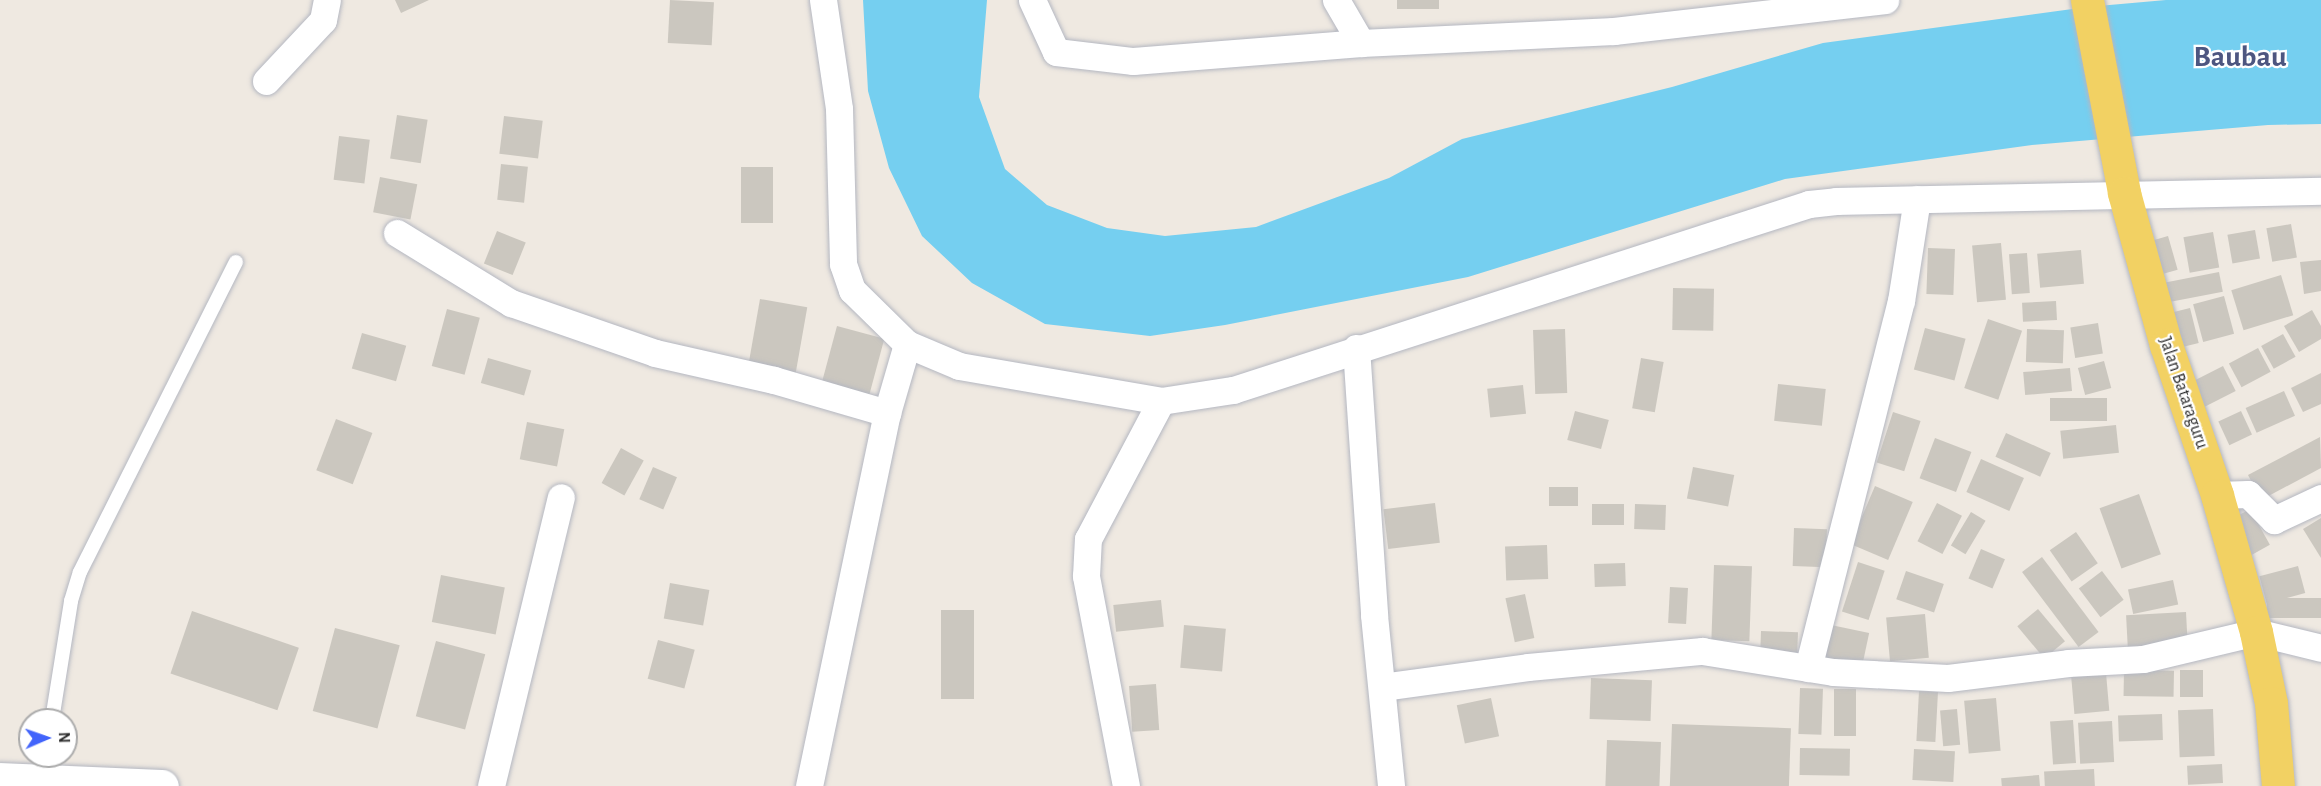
<!DOCTYPE html>
<style>
body{margin:0}
#map{position:relative;width:2321px;height:786px;overflow:hidden;background:#efe9e1;font-family:"Alegreya Sans",sans-serif}
div>[style]{position:absolute}
[style*='--x']{left:calc(var(--x)*1px);top:calc(var(--y)*1px);width:calc(var(--w)*1px);rotate:calc(var(--a)*1deg)}
.water>*{inset:0;background:#75cff0}
.building>*{inset:0;background:#cbc7bf;transform-origin:0 0}
.roads{filter:drop-shadow(0 0 2px #b4b7c1) drop-shadow(0 0 2px #b4b7c1)}
.lane>*{height:14px;margin:-7px;padding:0 7px;transform-origin:7px;border-radius:7px;background:#fff}
.street>*{height:27px;margin:-13.5px;padding:0 13.5px;transform-origin:13.5px;border-radius:13.5px;background:#fff}
.secondary>*{height:33px;margin:-16.5px;padding:0 16.5px;transform-origin:16.5px;border-radius:16.5px;background:#fff}
.primary>*{height:33px;margin:-16.5px;padding:0 16.5px;transform-origin:16.5px;border-radius:16.5px;background:#f2d163}
span{translate:-50% -50%;white-space:nowrap;text-align:center;line-height:1.15;-webkit-text-stroke:4.5px #fff;paint-order:stroke}
.street-label{font-size:18px;color:#2e2e2e}
.town-label{font-size:30px;color:#4d5680;font-weight:700}
.north{position:absolute;left:18px;top:708px;width:60px;height:60px;box-sizing:border-box;background:#fff;border:2px solid #ababab;border-radius:50%;rotate:88deg;font-size:16px;font-weight:700;line-height:24px;text-align:center;color:#2e2e2e}
.north::after{content:'';display:block;margin:auto;width:21px;height:27px;background:#4264fb;clip-path:polygon(50% 0,100% 100%,50% 72%,0 100%)}
</style>
<div id="map">
<div class="water">
<i style="clip-path:polygon(863px 0,987px 0,979px 97px,1005px 169px,1047px 205px,1107px 228px,1165px 236px,1256px 227px,1389px 178px,1462px 139px,1672px 87px,1823px 43px,2087px 7px,2166px 0,2321px 0,2321px 124px,2268px 125px,2032px 145px,1785px 179px,1468px 277px,1225px 325px,1150px 336px,1045px 324px,972px 283px,922px 236px,889px 168px,868px 91px)"></i>
</div>
<div class="building">
<i style="clip-path:polygon(395px 0,429px 0,401px 13px)"></i>
<i style="left:670px;top:0;width:44px;height:43px;rotate:3deg"></i>
<i style="left:1397px;top:0;width:42px;height:9px"></i>
<i style="left:397px;top:115px;width:31px;height:44px;rotate:9deg"></i>
<i style="left:504px;top:116px;width:39px;height:38px;rotate:7deg"></i>
<i style="left:339px;top:136px;width:31px;height:44px;rotate:7deg"></i>
<i style="left:501px;top:164px;width:27px;height:36px;rotate:6deg"></i>
<i style="left:741px;top:167px;width:32px;height:56px"></i>
<i style="left:380px;top:177px;width:38px;height:36px;rotate:11deg"></i>
<i style="left:2291px;top:224px;width:34px;height:25px;rotate:80deg"></i>
<i style="left:2255px;top:230px;width:29px;height:28px;rotate:80deg"></i>
<i style="left:497px;top:231px;width:31px;height:35px;rotate:22deg"></i>
<i style="left:2213px;top:232px;width:36px;height:30px;rotate:80deg"></i>
<i style="left:2168px;top:236px;width:35px;height:26px;rotate:74deg"></i>
<i style="left:2001px;top:243px;width:57px;height:29px;rotate:85deg"></i>
<i style="left:1928px;top:248px;width:27px;height:46px;rotate:2deg"></i>
<i style="left:2081px;top:250px;width:34px;height:44px;rotate:85deg"></i>
<i style="left:2027px;top:253px;width:40px;height:18px;rotate:86deg"></i>
<i style="clip-path:polygon(2321px 260px,2321px 291px,2304px 294px,2300px 262px)"></i>
<i style="left:2219px;top:272px;width:20px;height:65px;rotate:79deg"></i>
<i style="left:2281px;top:275px;width:42px;height:52px;rotate:73deg"></i>
<i style="left:1673px;top:288px;width:41px;height:42px;rotate:1deg"></i>
<i style="left:2224px;top:296px;width:39px;height:32px;rotate:75deg"></i>
<i style="left:760px;top:299px;width:48px;height:70px;rotate:10deg"></i>
<i style="left:2056px;top:301px;width:19px;height:34px;rotate:87deg"></i>
<i style="left:2190px;top:308px;width:36px;height:25px;rotate:76deg"></i>
<i style="left:447px;top:309px;width:34px;height:59px;rotate:15deg"></i>
<i style="clip-path:polygon(2312px 310px,2321px 326px,2321px 339px,2299px 352px,2284px 326px)"></i>
<i style="left:1988px;top:319px;width:36px;height:73px;rotate:19deg"></i>
<i style="left:2098px;top:323px;width:31px;height:28px;rotate:81deg"></i>
<i style="left:837px;top:326px;width:49px;height:58px;rotate:15deg"></i>
<i style="left:1925px;top:328px;width:42px;height:43px;rotate:15deg"></i>
<i style="left:1565px;top:329px;width:64px;height:32px;rotate:88deg"></i>
<i style="left:2027px;top:329px;width:37px;height:33px;rotate:2deg"></i>
<i style="left:362px;top:333px;width:46px;height:37px;rotate:16deg"></i>
<i style="left:2283px;top:334px;width:26px;height:25px;rotate:61deg"></i>
<i style="left:2258px;top:348px;width:27px;height:33px;rotate:62deg"></i>
<i style="left:488px;top:358px;width:45px;height:26px;rotate:16deg"></i>
<i style="left:1641px;top:358px;width:23px;height:51px;rotate:10deg"></i>
<i style="left:2104px;top:361px;width:28px;height:27px;rotate:75deg"></i>
<i style="left:2223px;top:366px;width:28px;height:37px;rotate:63deg"></i>
<i style="left:2070px;top:368px;width:23px;height:47px;rotate:85deg"></i>
<i style="clip-path:polygon(2321px 373px,2321px 404px,2303px 412px,2291px 388px)"></i>
<i style="left:1778px;top:384px;width:48px;height:37px;rotate:6deg"></i>
<i style="left:1523px;top:385px;width:29px;height:36px;rotate:84deg"></i>
<i style="left:2284px;top:391px;width:27px;height:42px;rotate:66deg"></i>
<i style="left:2050px;top:398px;width:57px;height:23px"></i>
<i style="left:1575px;top:411px;width:35px;height:30px;rotate:15deg"></i>
<i style="left:2241px;top:411px;width:26px;height:25px;rotate:65deg"></i>
<i style="left:1893px;top:412px;width:29px;height:53px;rotate:18deg"></i>
<i style="left:336px;top:419px;width:39px;height:55px;rotate:21deg"></i>
<i style="left:527px;top:422px;width:38px;height:38px;rotate:11deg"></i>
<i style="left:2116px;top:425px;width:28px;height:56px;rotate:84deg"></i>
<i style="left:2006px;top:433px;width:49px;height:26px;rotate:24deg"></i>
<i style="clip-path:polygon(2320px 437px,2321px 468px,2261px 500px,2248px 475px)"></i>
<i style="left:1935px;top:438px;width:39px;height:43px;rotate:21deg"></i>
<i style="left:621px;top:448px;width:26px;height:40px;rotate:29deg"></i>
<i style="left:1981px;top:459px;width:47px;height:36px;rotate:24deg"></i>
<i style="left:653px;top:467px;width:26px;height:35px;rotate:23deg"></i>
<i style="left:1693px;top:467px;width:42px;height:32px;rotate:11deg"></i>
<i style="left:1875px;top:486px;width:41px;height:63px;rotate:23deg"></i>
<i style="left:1549px;top:487px;width:29px;height:19px"></i>
<i style="left:2139px;top:494px;width:64px;height:42px;rotate:70deg"></i>
<i style="left:1435px;top:503px;width:40px;height:52px;rotate:83deg"></i>
<i style="left:1937px;top:503px;width:28px;height:43px;rotate:27deg"></i>
<i style="left:1592px;top:504px;width:32px;height:21px"></i>
<i style="left:1635px;top:504px;width:31px;height:25px;rotate:2deg"></i>
<i style="left:2250px;top:509px;width:41px;height:23px;rotate:61deg"></i>
<i style="left:1971px;top:512px;width:17px;height:39px;rotate:31deg"></i>
<i style="clip-path:polygon(2321px 518px,2321px 558px,2303px 529px)"></i>
<i style="left:1794px;top:528px;width:33px;height:38px;rotate:2deg"></i>
<i style="left:2076px;top:532px;width:38px;height:32px;rotate:55deg"></i>
<i style="left:1547px;top:545px;width:34px;height:42px;rotate:88deg"></i>
<i style="left:1981px;top:549px;width:26px;height:32px;rotate:23deg"></i>
<i style="left:2042px;top:557px;width:94px;height:25px;rotate:53deg"></i>
<i style="left:1858px;top:562px;width:28px;height:52px;rotate:18deg"></i>
<i style="left:1625px;top:563px;width:23px;height:31px;rotate:88deg"></i>
<i style="left:1714px;top:565px;width:38px;height:75px;rotate:2deg"></i>
<i style="left:2298px;top:566px;width:28px;height:40px;rotate:75deg"></i>
<i style="left:1906px;top:571px;width:40px;height:30px;rotate:19deg"></i>
<i style="left:2102px;top:571px;width:36px;height:29px;rotate:53deg"></i>
<i style="left:441px;top:575px;width:65px;height:48px;rotate:11deg"></i>
<i style="left:2173px;top:580px;width:25px;height:46px;rotate:78deg"></i>
<i style="left:670px;top:583px;width:40px;height:36px;rotate:10deg"></i>
<i style="left:1670px;top:587px;width:18px;height:36px;rotate:3deg"></i>
<i style="left:1525px;top:594px;width:45px;height:20px;rotate:78deg"></i>
<i style="left:2321px;top:598px;width:20px;height:54px;rotate:90deg"></i>
<i style="left:1161px;top:600px;width:27px;height:48px;rotate:84deg"></i>
<i style="left:2038px;top:609px;width:42px;height:27px;rotate:50deg"></i>
<i style="left:941px;top:610px;width:33px;height:89px"></i>
<i style="left:192px;top:611px;width:113px;height:66px;rotate:19deg"></i>
<i style="left:2186px;top:612px;width:33px;height:60px;rotate:87deg"></i>
<i style="left:1925px;top:614px;width:44px;height:39px;rotate:85deg"></i>
<i style="left:1184px;top:625px;width:42px;height:43px;rotate:5deg"></i>
<i style="left:1831px;top:625px;width:39px;height:35px;rotate:12deg"></i>
<i style="left:335px;top:628px;width:67px;height:86px;rotate:15deg"></i>
<i style="left:1761px;top:631px;width:37px;height:20px;rotate:2deg"></i>
<i style="left:658px;top:640px;width:38px;height:40px;rotate:15deg"></i>
<i style="left:436px;top:641px;width:51px;height:78px;rotate:15deg"></i>
<i style="left:2124px;top:670px;width:50px;height:26px;rotate:1deg"></i>
<i style="left:2203px;top:670px;width:27px;height:23px;rotate:90deg"></i>
<i style="left:2106px;top:673px;width:38px;height:35px;rotate:85deg"></i>
<i style="left:1591px;top:678px;width:61px;height:41px;rotate:2deg"></i>
<i style="left:1156px;top:684px;width:46px;height:27px;rotate:86deg"></i>
<i style="left:1800px;top:688px;width:23px;height:46px;rotate:2deg"></i>
<i style="left:1834px;top:689px;width:22px;height:47px"></i>
<i style="left:1919px;top:691px;width:19px;height:50px;rotate:3deg"></i>
<i style="left:1491px;top:698px;width:39px;height:35px;rotate:78deg"></i>
<i style="left:1996px;top:698px;width:53px;height:32px;rotate:85deg"></i>
<i style="left:1957px;top:709px;width:36px;height:17px;rotate:85deg"></i>
<i style="left:2213px;top:709px;width:47px;height:35px;rotate:88deg"></i>
<i style="left:2162px;top:714px;width:26px;height:44px;rotate:88deg"></i>
<i style="left:2073px;top:720px;width:43px;height:23px;rotate:86deg"></i>
<i style="left:2112px;top:721px;width:41px;height:34px;rotate:87deg"></i>
<i style="left:1672px;top:724px;width:119px;height:62px;rotate:2deg"></i>
<i style="left:1607px;top:740px;width:54px;height:46px;rotate:2deg"></i>
<i style="left:1800px;top:748px;width:50px;height:27px;rotate:1deg"></i>
<i style="left:1914px;top:749px;width:41px;height:31px;rotate:3deg"></i>
<i style="left:2222px;top:764px;width:19px;height:35px;rotate:87deg"></i>
<i style="left:2094px;top:769px;width:17px;height:50px;rotate:87deg"></i>
<i style="left:2039px;top:775px;width:11px;height:38px;rotate:85deg"></i>
</div>
<div class="roads">
<div class="lane">
<i style="--x:52;--y:720;--w:121;--a:-80.9"></i>
<i style="--x:71;--y:601;--w:30;--a:-73"></i>
<i style="--x:80;--y:572;--w:347;--a:-63.3"></i>
<i style="--x:42;--y:780;--w:24;--a:-81"></i>
</div>
<div class="street">
<i style="--x:823;--y:0;--w:110;--a:81.6"></i>
<i style="--x:839;--y:109;--w:155;--a:88.5"></i>
<i style="--x:843;--y:264;--w:28;--a:71"></i>
<i style="--x:852;--y:290;--w:77;--a:44.5"></i>
<i style="--x:907;--y:344;--w:56;--a:22.9"></i>
<i style="--x:959;--y:366;--w:205;--a:9.8"></i>
<i style="--x:1161;--y:401;--w:73;--a:-8.7"></i>
<i style="--x:1233;--y:390;--w:605;--a:-17.9"></i>
<i style="--x:1809;--y:204;--w:27;--a:-6"></i>
<i style="--x:1836;--y:201;--w:485;--a:-1.2"></i>
<i style="--x:1032;--y:0;--w:57;--a:65.2"></i>
<i style="--x:1056;--y:52;--w:78;--a:6.7"></i>
<i style="--x:1133;--y:61;--w:229;--a:-4.5"></i>
<i style="--x:1361;--y:43;--w:253;--a:-2.7"></i>
<i style="--x:1614;--y:31;--w:273;--a:-6.5"></i>
<i style="--x:1336;--y:0;--w:50;--a:59.8"></i>
<i style="--x:266;--y:81;--w:83;--a:-46.9"></i>
<i style="--x:323;--y:20;--w:20;--a:-79"></i>
<i style="--x:397;--y:233;--w:134;--a:31.6"></i>
<i style="--x:511;--y:303;--w:152;--a:19.1"></i>
<i style="--x:655;--y:353;--w:122;--a:12.8"></i>
<i style="--x:774;--y:380;--w:118;--a:16.3"></i>
<i style="--x:1356;--y:348;--w:268;--a:86.1"></i>
<i style="--x:1374;--y:615;--w:172;--a:84.3"></i>
<i style="--x:2217;--y:495;--w:31;--a:-2"></i>
<i style="--x:2248;--y:494;--w:37;--a:45"></i>
<i style="--x:2274;--y:520;--w:52;--a:-25.1"></i>
<i style="--x:1808;--y:668;--w:379;--a:-75.8"></i>
<i style="--x:1901;--y:301;--w:103;--a:-81.1"></i>
<i style="--x:1382;--y:687;--w:147;--a:-7.8"></i>
<i style="--x:1528;--y:667;--w:175;--a:-5.3"></i>
<i style="--x:1702;--y:651;--w:133;--a:9.1"></i>
<i style="--x:1833;--y:672;--w:115;--a:3"></i>
<i style="--x:1948;--y:678;--w:121;--a:-7.1"></i>
<i style="--x:2068;--y:663;--w:75;--a:-3.1"></i>
<i style="--x:2143;--y:659;--w:116;--a:-13.4"></i>
<i style="--x:2256;--y:632;--w:67;--a:13.8"></i>
<i style="--x:491;--y:786;--w:297;--a:-76.4"></i>
<i style="--x:809;--y:786;--w:381;--a:-78.2"></i>
<i style="--x:887;--y:413;--w:72;--a:-73.8"></i>
<i style="--x:1126;--y:786;--w:214;--a:-100.8"></i>
<i style="--x:1086;--y:576;--w:37;--a:-87"></i>
<i style="--x:1088;--y:539;--w:156;--a:-62.1"></i>
</div>
<div class="secondary">
<i style="--x:0;--y:779;--w:162;--a:2.5"></i>
</div>
<div class="primary">
<i style="--x:2087;--y:0;--w:197;--a:79.1"></i>
<i style="--x:2124;--y:193;--w:158;--a:74.6"></i>
<i style="--x:2166;--y:345;--w:158;--a:71.2"></i>
<i style="--x:2217;--y:495;--w:142;--a:74.1"></i>
<i style="--x:2256;--y:632;--w:73;--a:78.1"></i>
<i style="--x:2271;--y:703;--w:83;--a:85.2"></i>
</div>
</div>
<div class="street-label">
<span style="left:2183px;top:393px;rotate:71deg">Jalan Bataraguru</span>
</div>
<div class="town-label">
<span style="left:2240px;top:57px">Baubau</span>
</div>
<div class="north">N</div>
</div>
